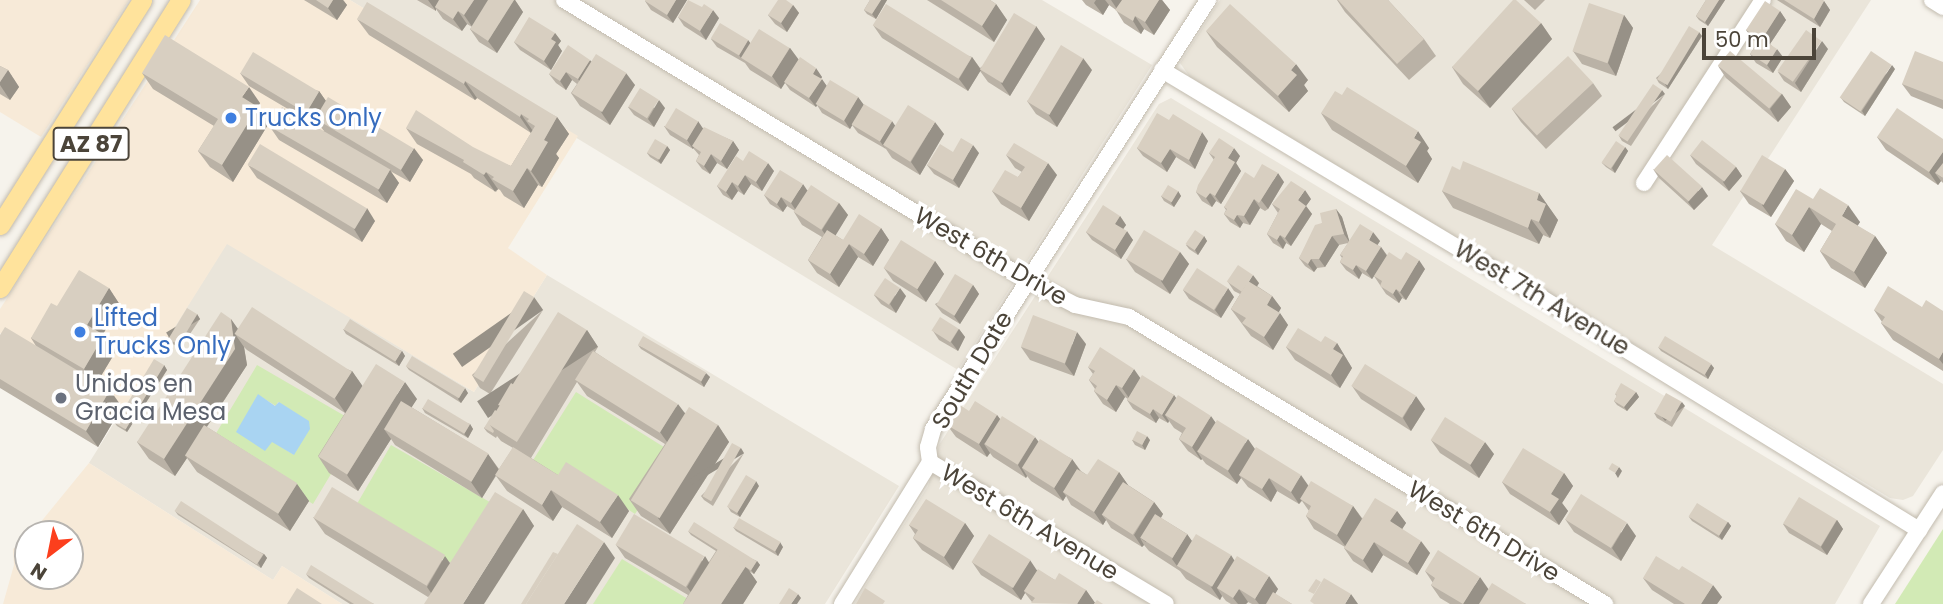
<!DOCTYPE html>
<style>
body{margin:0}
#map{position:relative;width:1943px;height:604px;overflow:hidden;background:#f6f3ec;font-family:Poppins,sans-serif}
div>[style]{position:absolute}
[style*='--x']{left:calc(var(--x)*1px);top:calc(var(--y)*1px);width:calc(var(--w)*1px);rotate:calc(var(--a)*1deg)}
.residential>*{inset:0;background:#eae5da}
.commercial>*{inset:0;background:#f7ead8}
.green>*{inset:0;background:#d2eab5;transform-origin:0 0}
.water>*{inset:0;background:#a9d4f2}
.roads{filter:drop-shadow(0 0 2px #c2bbae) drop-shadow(0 0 2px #c2bbae)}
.minor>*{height:16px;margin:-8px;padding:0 8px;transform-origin:8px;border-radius:8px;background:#fff}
.major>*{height:19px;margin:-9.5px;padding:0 9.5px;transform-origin:9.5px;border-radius:9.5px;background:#ffe39c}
.wall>*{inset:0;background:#bab2a6}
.shaded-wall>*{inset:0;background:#979187;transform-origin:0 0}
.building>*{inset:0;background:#d8cfc1;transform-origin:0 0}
.dots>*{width:19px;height:19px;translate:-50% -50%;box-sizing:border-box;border:4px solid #fff;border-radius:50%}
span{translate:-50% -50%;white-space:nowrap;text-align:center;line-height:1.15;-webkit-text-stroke:7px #fff;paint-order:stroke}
.shield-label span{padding:2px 5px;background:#fff;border:2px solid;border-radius:5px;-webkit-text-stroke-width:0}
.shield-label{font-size:23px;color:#4b4439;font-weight:700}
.shop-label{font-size:24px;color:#366cbe}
.left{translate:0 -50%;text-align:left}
.street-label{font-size:24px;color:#4b4439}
.worship-label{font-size:24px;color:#5b616d}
.north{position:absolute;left:14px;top:520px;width:70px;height:70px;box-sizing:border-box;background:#fff;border:2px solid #b7b4b0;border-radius:50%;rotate:212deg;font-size:19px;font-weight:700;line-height:28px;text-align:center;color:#4b4439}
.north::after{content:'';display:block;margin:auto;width:24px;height:32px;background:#fc3f1d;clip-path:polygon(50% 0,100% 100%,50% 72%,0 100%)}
.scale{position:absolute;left:1702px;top:28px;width:114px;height:32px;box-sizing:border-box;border:4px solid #4b4439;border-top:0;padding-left:9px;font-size:21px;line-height:24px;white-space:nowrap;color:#4b4439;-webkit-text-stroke:5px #fff;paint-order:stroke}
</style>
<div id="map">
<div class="residential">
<i style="clip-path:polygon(350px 0,1042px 0,1152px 65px,958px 370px)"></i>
<i style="clip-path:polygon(1220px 0,1871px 0,1712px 245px,1943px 384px,1943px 450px,1913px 496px,1903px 500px,1890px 498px,1190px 77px,1180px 63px)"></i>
<i style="clip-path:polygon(1171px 98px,1880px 526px,1835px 604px,854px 604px,928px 486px,939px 445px,1159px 104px)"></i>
<i style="clip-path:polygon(227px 243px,474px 392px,547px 275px,899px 486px,825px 604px,342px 604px,282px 566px,273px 580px,89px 463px)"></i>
</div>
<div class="commercial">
<i style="clip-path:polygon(0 0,129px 0,41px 137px,0 112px)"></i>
<i style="clip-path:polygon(200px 0,350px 0,578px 136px,508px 248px,547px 275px,474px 392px,227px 244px,124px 408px,0 333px,0 309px)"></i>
<i style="clip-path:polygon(89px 463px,273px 580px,282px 566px,342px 604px,3px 604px,14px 565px,13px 549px,28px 537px,28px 576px,70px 576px,70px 534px,31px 534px)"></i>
</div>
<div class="green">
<i style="clip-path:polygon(evenodd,257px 365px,357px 423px,343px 454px,313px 504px,212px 440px,257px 365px,258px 395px,276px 406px,278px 402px,294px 412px,294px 455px,272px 441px,258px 395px)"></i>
<i style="clip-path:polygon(576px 392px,675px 454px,635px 514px,578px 476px,569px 491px,530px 465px)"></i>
<i style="left:391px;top:445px;width:129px;height:72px;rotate:30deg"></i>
<i style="clip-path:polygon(1943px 529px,1943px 604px,1895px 604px)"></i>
<i style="clip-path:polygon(622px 559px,696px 604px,593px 604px)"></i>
</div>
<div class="water">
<i style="clip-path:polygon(258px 394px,275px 406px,279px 402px,309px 421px,310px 429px,294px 455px,272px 442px,265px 451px,236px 432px)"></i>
</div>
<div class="roads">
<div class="minor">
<i style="--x:564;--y:0;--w:541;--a:31.16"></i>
<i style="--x:1027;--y:280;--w:54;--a:27.5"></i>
<i style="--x:1075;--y:305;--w:55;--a:12.5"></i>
<i style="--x:1129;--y:317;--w:556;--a:31.09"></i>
<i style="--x:1932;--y:0;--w:13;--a:32"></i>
<i style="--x:1162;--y:70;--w:443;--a:31"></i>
<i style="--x:1542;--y:298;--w:443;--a:31.6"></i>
<i style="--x:1644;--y:183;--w:218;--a:-57"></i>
<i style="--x:930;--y:462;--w:275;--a:31"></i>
<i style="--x:842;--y:604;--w:167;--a:-58.2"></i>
<i style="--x:930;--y:462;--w:15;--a:-98"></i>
<i style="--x:928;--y:447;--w:19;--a:-74"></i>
<i style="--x:933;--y:429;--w:510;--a:-57.34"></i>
<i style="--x:1871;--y:604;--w:132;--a:-57"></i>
</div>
<div class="major">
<i style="--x:0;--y:225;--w:266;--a:-57.7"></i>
<i style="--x:0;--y:288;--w:340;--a:-57.9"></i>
</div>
</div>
<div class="wall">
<i style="clip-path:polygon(304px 0,343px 0,347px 5px,337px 20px)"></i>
<i style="clip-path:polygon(417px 0,515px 0,523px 12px,497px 53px,479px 42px,470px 29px,472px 27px,467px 24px,462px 31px,443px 19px,436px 9px,436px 11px)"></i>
<i style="clip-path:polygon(687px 0,673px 23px,651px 10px,645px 1px)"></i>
<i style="clip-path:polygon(870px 0,887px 0,876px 19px,867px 14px,864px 10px)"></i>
<i style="clip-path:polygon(927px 0,990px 0,996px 4px,1007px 20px,994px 42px)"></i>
<i style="clip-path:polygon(1082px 0,1162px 0,1170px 10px,1154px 35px,1144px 29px,1141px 34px,1124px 23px,1116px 10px,1109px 5px,1103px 15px,1086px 5px)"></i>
<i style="clip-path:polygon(1337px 0,1388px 0,1424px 39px,1436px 56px,1409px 80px,1345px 12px)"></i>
<i style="clip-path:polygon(1524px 0,1545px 0,1535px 10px)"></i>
<i style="clip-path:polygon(1706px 0,1725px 0,1708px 26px,1699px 20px,1696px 16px)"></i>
<i style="clip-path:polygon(1777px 0,1822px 0,1824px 1px,1830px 10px,1820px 27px)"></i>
<i style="clip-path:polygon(793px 5px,799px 13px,787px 32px,775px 24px,768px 15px)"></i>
<i style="clip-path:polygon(1780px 11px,1786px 20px,1770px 44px,1783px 57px,1773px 73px,1756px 63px,1750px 54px,1757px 43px,1752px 39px,1746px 30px)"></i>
<i style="clip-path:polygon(1624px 15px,1633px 28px,1616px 76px,1582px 64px,1573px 51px)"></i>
<i style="clip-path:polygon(678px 17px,719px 18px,706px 40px,684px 26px)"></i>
<i style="clip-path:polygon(357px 19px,557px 117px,569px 134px,556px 154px,559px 158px,542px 187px,538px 185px,524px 208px,504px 196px,500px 190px,498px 189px,496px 192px,474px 178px,471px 174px,417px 144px,406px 128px,511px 166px,531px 133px,477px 98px,475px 100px,369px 35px)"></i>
<i style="clip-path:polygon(1541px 23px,1552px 39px,1490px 108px,1463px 84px,1452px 67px)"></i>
<i style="clip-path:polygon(873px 25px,972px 57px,980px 68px,1036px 26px,1045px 39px,1010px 96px,988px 82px,980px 71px,968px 91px,882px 38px)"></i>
<i style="clip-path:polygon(1206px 31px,1308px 80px,1304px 85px,1308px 91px,1289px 112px,1217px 47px)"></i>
<i style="clip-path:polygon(555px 33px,561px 41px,558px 45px,562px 51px,551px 70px,520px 50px,514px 42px)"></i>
<i style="clip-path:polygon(1702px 36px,1668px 89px,1659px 83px,1656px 78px)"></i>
<i style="clip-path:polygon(711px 39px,748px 40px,750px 43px,790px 48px,798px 60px,822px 77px,821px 79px,827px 86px,858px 97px,863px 105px,895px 126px,944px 134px,920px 175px,892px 158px,886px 149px,858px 133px,852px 125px,850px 129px,822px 113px,817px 105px,816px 107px,790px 90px,785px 83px,781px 89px,750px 70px,745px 63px,717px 47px)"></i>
<i style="clip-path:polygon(1828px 49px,1801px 92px,1784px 81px,1778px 72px)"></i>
<i style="clip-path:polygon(591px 61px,635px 85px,610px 125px,580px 106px,571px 93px,577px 84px,572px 80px,566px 90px,556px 83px,549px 74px)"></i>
<i style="clip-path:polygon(1943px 62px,1943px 109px,1911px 96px,1902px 84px)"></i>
<i style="clip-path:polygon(0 66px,8px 70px,19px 87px,10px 100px,0 94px)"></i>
<i style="clip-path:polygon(1718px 66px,1782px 94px,1791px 107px,1778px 122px,1726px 78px)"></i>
<i style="clip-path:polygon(1895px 69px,1865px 116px,1844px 102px,1841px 98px)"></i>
<i style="clip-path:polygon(1092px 70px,1057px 127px,1036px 114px,1027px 101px)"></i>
<i style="clip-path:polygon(142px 73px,260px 103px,258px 107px,269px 123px,233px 182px,210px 167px,198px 151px,214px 126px,153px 89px)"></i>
<i style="clip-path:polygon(240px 73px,319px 91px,326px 101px,423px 160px,410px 182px,390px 171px,399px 183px,387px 203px,279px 140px,270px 127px,324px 131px,317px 122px,315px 125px,249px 86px)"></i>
<i style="clip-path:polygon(1593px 83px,1602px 96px,1546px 149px,1521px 122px,1512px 109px)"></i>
<i style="clip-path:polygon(1665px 94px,1631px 146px,1622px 141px,1619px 136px)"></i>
<i style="clip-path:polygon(628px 107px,665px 108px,654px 127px,634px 115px)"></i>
<i style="clip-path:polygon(1321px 113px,1429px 148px,1427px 151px,1432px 159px,1418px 183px,1332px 130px)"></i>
<i style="clip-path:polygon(1169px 120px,1208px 141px,1195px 169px,1176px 157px,1167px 172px,1143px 156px,1137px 148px)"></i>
<i style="clip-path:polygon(664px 126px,703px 128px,733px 141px,739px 150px,727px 169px,717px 163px,710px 174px,702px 169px,696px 161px,699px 155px,693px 148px,693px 149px,670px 135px)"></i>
<i style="clip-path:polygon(1877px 137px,1943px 139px,1943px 183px,1941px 181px,1938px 185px,1886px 150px)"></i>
<i style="clip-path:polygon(667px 146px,670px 150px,661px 164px,650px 157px,647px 153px)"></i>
<i style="clip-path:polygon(1625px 147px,1628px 151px,1615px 173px,1606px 167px,1602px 163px)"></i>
<i style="clip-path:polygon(953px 152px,979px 153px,959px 188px,934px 174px,927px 165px)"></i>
<i style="clip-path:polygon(1209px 153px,1240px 156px,1236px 163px,1241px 171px,1221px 204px,1216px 201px,1212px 207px,1202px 201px,1196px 192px,1214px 160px)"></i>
<i style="clip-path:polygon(1006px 155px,1057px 175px,1029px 221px,1001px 204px,992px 191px,1018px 177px,1022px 172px,1015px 168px)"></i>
<i style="clip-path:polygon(1690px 155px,1736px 167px,1742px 176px,1729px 191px,1696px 164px)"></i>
<i style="clip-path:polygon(743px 161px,774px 171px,762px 191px,751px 184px,744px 195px,738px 191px,732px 200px,723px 195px,717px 186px)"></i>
<i style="clip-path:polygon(248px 165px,375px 221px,362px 242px,257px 178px)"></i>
<i style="clip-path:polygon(1653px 169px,1708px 196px,1694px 210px,1659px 178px)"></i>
<i style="clip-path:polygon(1785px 169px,1794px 181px,1771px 217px,1749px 204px,1740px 191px)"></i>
<i style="clip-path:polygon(1460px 170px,1539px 193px,1558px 220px,1550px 238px,1543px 235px,1539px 244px,1453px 208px,1442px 191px)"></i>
<i style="clip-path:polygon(1254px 178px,1284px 182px,1268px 209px,1265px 211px,1260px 208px,1250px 225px,1243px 223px,1240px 228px,1230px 222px,1224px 214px,1226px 210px,1224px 207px)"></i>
<i style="clip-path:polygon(807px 190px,839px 203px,848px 215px,835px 235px,843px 240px,881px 228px,889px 240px,873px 266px,858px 257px,839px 287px,817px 273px,808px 260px,822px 237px,802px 225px,794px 212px,795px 211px,787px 206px,783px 212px,770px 204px,764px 195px)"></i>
<i style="clip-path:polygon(1178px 191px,1181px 196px,1174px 207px,1164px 201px,1161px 196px)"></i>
<i style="clip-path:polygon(1311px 199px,1306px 206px,1312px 214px,1291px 246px,1286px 243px,1283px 249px,1273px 243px,1267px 234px,1278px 213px,1272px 204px)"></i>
<i style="clip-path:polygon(1813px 199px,1860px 222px,1857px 226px,1875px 236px,1887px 253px,1865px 288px,1831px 268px,1820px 251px,1832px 231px,1821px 224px,1804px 252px,1786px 241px,1775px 224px)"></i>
<i style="clip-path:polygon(1336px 209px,1342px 217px,1349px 241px,1380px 241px,1377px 245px,1381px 247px,1387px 255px,1401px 260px,1425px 269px,1406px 300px,1402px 298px,1399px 303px,1386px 294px,1374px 276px,1372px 279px,1362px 273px,1359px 279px,1346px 270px,1340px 262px,1342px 258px,1340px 255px,1348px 243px,1339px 245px,1325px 267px,1317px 268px,1314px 272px,1305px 266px,1299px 258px,1322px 223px)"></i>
<i style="clip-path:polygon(1120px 216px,1126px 225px,1123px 229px,1133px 240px,1121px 259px,1092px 240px,1086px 232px)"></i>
<i style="clip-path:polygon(1204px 236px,1207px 241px,1198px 255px,1189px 249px,1186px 245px)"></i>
<i style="clip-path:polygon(1180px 252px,1189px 264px,1170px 294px,1135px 272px,1126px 259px)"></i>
<i style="clip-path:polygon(935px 261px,944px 274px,926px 302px,893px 281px,884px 268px)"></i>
<i style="clip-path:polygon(1228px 282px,1259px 283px,1257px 286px,1272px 296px,1281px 308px,1279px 312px,1288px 325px,1273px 350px,1251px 336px,1231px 309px,1240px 294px,1234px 291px)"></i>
<i style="clip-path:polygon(973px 285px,979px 294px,960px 324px,942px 313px,935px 304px)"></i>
<i style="clip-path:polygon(109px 288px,120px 305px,103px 334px,116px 351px,97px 382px,122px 407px,98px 447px,0 388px,0 335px,36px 346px,31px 338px,57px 306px)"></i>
<i style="clip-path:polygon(1183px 290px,1234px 297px,1221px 318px,1189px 299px)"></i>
<i style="clip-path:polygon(874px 295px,906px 296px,896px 313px,881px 304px)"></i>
<i style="clip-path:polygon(1922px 307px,1943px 311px,1943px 371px,1893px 340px,1881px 323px,1882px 322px,1874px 310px)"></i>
<i style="clip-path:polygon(543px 310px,490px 394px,480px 388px,472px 375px)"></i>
<i style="clip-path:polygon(197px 314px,200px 319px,180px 349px,170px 342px,167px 338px)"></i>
<i style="clip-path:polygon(238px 329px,352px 371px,362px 386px,417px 399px,411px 407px,488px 454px,499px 469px,513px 448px,501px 441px,497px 436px,496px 438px,487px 432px,484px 428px,498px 412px,500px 407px,498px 405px,514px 385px,587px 330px,598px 347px,595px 352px,685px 413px,718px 425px,729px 442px,670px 534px,641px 516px,629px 499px,665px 444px,587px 396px,577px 382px,531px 458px,558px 475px,629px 511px,612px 538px,562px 507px,553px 521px,507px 491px,496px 476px,482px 498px,395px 445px,391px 439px,358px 491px,329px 473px,318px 456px,345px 413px,247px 350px,244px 347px,247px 365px,207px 427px,297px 484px,309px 501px,290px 531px,197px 472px,187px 458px,175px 476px,149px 459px,137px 442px)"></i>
<i style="clip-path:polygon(343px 329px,402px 351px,405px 356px,399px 366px,346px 334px)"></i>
<i style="clip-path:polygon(959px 329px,965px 337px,958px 351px,939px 340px,933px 331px)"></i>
<i style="clip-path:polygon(1321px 342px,1337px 343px,1352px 368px,1340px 388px,1295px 360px,1286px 347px)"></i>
<i style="clip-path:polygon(1086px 344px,1074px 376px,1030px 360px,1021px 347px)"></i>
<i style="clip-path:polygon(638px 345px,710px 377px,704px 387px,641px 349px)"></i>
<i style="clip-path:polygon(1658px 347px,1714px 368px,1708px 379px,1661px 351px)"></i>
<i style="clip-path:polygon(164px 365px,167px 370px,127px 432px,117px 426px,114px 422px)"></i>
<i style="clip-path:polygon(406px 366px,468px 393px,461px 403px,409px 370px)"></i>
<i style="clip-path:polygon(1088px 367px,1141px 378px,1174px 395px,1176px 398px,1215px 422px,1308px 486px,1353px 506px,1362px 518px,1397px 511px,1406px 523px,1402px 529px,1430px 553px,1417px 575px,1383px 555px,1372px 573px,1353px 561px,1344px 548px,1345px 547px,1314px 529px,1306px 516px,1309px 511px,1302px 501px,1299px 504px,1277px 491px,1271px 502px,1248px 487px,1241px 478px,1237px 484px,1206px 464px,1202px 459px,1201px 460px,1188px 451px,1179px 439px,1182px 433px,1174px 428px,1169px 421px,1168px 423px,1159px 418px,1156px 423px,1133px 409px,1127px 400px,1128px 399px,1125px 397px,1116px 412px,1103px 404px,1094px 391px,1095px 389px,1089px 380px,1093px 374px)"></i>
<i style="clip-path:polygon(1352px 386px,1425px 409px,1411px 431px,1361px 399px)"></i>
<i style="clip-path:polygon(1636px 392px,1639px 397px,1627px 411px,1617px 405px,1614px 401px,1617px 396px,1615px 394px)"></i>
<i style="clip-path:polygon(1685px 406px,1672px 427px,1657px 418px,1654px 413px)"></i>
<i style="clip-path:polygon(422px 408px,470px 424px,473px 429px,468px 438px,425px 413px)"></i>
<i style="clip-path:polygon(969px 411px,997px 415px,1000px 419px,1039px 442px,1072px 459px,1081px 471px,1087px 475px,1119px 472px,1128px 485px,1154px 502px,1163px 514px,1161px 518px,1187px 534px,1192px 541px,1234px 560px,1278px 589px,1275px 594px,1292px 604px,1252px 604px,1248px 602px,1246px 604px,1231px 604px,1226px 601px,1222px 596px,1220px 600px,1186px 579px,1180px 571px,1149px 551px,1144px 545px,1142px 547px,1111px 528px,1106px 520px,1103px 525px,1071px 505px,1066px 496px,1063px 501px,1031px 481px,1027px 476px,1026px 478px,993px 457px,990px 453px,987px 457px,956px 437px,947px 425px)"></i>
<i style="clip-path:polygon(1132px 440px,1150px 440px,1145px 450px,1135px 445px)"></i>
<i style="clip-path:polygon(1431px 440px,1494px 454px,1479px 478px,1440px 453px)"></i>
<i style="clip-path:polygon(744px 453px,713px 506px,704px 500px,701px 496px)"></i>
<i style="clip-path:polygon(1564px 473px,1573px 486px,1562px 503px,1568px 511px,1559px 525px,1510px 494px,1502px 482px)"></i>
<i style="clip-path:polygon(759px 486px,740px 517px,731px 512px,728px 507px)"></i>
<i style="clip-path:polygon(523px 509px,534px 526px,428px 597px,325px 534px,313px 517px,450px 563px)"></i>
<i style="clip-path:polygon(175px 511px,264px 554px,267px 558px,261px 568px,178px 515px)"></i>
<i style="clip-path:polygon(1689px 517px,1728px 522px,1731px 526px,1722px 540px,1692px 521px)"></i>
<i style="clip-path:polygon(1565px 519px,1636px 536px,1621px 561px,1574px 532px)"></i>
<i style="clip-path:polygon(1837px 520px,1843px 529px,1827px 555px,1789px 533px,1783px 524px)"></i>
<i style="clip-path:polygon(965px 523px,974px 536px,953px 570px,922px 550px,913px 538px,915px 534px,909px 525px)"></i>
<i style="clip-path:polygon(733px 527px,783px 547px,778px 556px,736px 531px)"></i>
<i style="clip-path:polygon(688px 531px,757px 561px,760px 565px,754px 574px,749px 571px,757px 582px,743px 604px,683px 604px,688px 595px,625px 558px,616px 545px,709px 562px,716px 551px,691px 535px)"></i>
<i style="clip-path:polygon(972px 562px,1037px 570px,1055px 580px,1086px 590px,1095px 603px,1032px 602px,1025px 593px,1021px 600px,981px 575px)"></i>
<i style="clip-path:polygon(1425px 571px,1488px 589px,1526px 604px,1450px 604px,1440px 598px,1431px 585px,1433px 583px)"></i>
<i style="clip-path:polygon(306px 574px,374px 604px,350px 604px,309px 578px)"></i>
<i style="clip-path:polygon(1643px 578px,1722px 597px,1717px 604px,1674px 604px,1652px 590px)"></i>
</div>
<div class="shaded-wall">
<i style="clip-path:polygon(333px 0,343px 0,347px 5px,337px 20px,328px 8px)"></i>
<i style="clip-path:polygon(428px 0,442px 0,435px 7px,436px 9px,436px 11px)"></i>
<i style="clip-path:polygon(474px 0,489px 0,473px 28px,464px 15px)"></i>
<i style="clip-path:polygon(514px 0,515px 0,523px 12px,497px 53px,488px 41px)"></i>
<i style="clip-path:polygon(676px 0,687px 0,673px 23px,667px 15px)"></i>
<i style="clip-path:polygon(881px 0,887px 0,876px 19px,872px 14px)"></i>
<i style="clip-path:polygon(1096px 0,1105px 0,1109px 5px,1103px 15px,1094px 3px)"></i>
<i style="clip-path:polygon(1111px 0,1126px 0,1119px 12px)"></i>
<i style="clip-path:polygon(1159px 0,1162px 0,1170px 10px,1154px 35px,1145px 22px)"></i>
<i style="clip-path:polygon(1719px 0,1725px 0,1708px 26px,1705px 22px)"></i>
<i style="clip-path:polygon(1824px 1px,1830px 10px,1820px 27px,1814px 19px)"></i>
<i style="clip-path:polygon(996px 4px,1007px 20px,994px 42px,982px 26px)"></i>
<i style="clip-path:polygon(793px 5px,799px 13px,787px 32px,781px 23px)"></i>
<i style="clip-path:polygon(713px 10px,719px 18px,706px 40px,700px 31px)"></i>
<i style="clip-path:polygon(458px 11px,467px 24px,462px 31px,453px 19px)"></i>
<i style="clip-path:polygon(1780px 11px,1786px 20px,1768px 47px,1762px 39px)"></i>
<i style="clip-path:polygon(1624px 15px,1633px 28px,1616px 76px,1608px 63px)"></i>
<i style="clip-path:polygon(1135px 16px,1144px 29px,1141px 34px,1133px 21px)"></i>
<i style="clip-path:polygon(1541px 23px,1552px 39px,1490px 108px,1478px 91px)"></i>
<i style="clip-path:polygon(1036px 26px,1045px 39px,1010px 96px,1001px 83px)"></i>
<i style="clip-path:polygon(1699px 32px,1702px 36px,1668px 89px,1665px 84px)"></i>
<i style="clip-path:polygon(555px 33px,561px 41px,558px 45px,562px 51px,551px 70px,544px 61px,551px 39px)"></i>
<i style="clip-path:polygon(748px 40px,754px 48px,741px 58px,745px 64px,739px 55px)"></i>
<i style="clip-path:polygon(1822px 41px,1828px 49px,1801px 92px,1795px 83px)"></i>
<i style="clip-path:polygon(790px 48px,799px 60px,781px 89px,772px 76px)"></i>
<i style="clip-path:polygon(1777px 49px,1783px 57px,1773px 73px,1767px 65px)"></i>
<i style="clip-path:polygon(972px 57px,981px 70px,968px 91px,959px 79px)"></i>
<i style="clip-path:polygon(1083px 58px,1092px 70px,1057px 127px,1048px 114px)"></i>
<i style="clip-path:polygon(590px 60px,596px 68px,584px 88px,578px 79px)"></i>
<i style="clip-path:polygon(1296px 64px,1308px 80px,1304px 85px,1308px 91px,1289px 112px,1278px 96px,1291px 70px)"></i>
<i style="clip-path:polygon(1892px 65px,1895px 69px,1865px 116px,1862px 111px)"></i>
<i style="clip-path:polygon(816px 68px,822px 77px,819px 82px,813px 74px)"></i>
<i style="clip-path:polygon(8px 70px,19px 87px,10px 100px,0 85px,0 82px)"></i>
<i style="clip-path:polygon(566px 72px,572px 80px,566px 90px,560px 81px)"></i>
<i style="clip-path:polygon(626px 73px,635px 85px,610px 125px,601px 112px)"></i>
<i style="clip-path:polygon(822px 79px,828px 88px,816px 107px,809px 98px)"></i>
<i style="clip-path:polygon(465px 81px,477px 98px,475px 100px,464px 84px)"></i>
<i style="clip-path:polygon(249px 87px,260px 103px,258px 107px,269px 123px,233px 182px,222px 165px,242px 97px)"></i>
<i style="left:1662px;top:90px;width:5px;height:62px;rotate:53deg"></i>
<i style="clip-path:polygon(319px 91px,328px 104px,315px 118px,317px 122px,315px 125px,306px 113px)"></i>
<i style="clip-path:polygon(1782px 94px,1791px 107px,1778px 122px,1770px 109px)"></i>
<i style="clip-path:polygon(858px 97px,864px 105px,850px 129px,844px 120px)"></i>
<i style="clip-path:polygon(659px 100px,665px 108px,654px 127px,648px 119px)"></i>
<i style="clip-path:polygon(521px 114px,533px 131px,531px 133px,520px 117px)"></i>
<i style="clip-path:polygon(557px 117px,569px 134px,556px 154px,559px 158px,542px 187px,531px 171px,544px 140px)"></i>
<i style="clip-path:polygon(698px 121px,704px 130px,693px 149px,687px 140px)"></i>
<i style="clip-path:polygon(892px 121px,898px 130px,883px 145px,886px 150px,880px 141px)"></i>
<i style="clip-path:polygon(935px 122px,944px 134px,920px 175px,911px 162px)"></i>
<i style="clip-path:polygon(1418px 131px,1429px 148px,1427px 151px,1432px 159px,1418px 183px,1406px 166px,1414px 138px)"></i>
<i style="clip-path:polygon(1202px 132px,1208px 141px,1195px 169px,1189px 160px)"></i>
<i style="clip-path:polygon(733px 141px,739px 150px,727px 169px,721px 161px)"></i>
<i style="clip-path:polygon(973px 145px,979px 153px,959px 188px,953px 180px)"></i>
<i style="clip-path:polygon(667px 146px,670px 150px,661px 164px,658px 160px)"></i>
<i style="clip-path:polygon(1625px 147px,1628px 151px,1615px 173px,1612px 168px)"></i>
<i style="clip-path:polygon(414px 148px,423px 160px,410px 182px,401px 170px)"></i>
<i style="clip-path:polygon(1234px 148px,1240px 156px,1236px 163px,1241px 171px,1221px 204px,1215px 196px,1228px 158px)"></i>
<i style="clip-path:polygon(1170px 149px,1176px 157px,1167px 172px,1161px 163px)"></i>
<i style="clip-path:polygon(1943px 152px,1943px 178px,1935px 173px,1941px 181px,1938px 185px,1929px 172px)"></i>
<i style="clip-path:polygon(711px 154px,717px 163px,710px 174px,704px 166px)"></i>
<i style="clip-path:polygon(768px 163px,774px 171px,762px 191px,756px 182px)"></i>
<i style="clip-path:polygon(1048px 163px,1057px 175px,1029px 221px,1021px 208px)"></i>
<i style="clip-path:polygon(1736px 167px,1742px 176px,1729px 191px,1723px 182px)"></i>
<i style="clip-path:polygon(527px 168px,538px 185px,524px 208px,513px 191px)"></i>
<i style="clip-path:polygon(1785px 169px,1794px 181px,1771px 217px,1762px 205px)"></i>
<i style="clip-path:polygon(390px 170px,399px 183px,387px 203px,378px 190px)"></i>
<i style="left:486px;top:172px;width:21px;height:4px;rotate:55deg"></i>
<i style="clip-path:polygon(1278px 173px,1284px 182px,1268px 209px,1261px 200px)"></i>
<i style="clip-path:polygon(745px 175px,751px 184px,744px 195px,738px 186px)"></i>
<i style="clip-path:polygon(732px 182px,738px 191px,732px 200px,726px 192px)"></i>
<i style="clip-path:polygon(803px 184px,809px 193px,797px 212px,791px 203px)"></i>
<i style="clip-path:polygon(1702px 187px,1708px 196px,1694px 210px,1688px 202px)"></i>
<i style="clip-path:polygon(1305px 190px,1311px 199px,1306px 206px,1312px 214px,1291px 246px,1285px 238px,1298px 200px)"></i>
<i style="clip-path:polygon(1178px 191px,1181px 196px,1174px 207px,1171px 203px)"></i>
<i style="clip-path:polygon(1210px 193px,1216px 201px,1212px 207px,1206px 198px)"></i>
<i style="clip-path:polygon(1539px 193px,1558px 220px,1550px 238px,1539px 222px,1537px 200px)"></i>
<i style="clip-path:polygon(781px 197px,787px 206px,783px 212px,777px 204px)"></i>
<i style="clip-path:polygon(1254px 199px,1260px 208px,1250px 225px,1244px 216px)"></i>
<i style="clip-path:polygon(839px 203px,848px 215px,831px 243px,822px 230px)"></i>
<i style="clip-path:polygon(1848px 205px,1860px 222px,1853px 233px,1842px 216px)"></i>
<i style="clip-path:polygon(1809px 207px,1821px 224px,1804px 252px,1792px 235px)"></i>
<i style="clip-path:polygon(367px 208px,375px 221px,362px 242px,354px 229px)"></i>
<i style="clip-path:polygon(1336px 209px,1342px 217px,1350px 243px,1344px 234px)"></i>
<i style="clip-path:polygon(1237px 215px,1243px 223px,1240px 228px,1234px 220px)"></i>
<i style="clip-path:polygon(1120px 216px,1126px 225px,1121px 232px,1115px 224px)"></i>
<i style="clip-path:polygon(1531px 219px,1543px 235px,1539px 244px,1528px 228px)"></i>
<i style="clip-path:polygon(881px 228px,889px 240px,873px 266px,864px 254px)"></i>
<i style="clip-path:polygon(1127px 231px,1133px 240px,1121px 259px,1115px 250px)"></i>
<i style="clip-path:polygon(1373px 232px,1380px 241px,1375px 249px,1369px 240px)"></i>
<i style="clip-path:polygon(1280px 235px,1286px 243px,1283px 249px,1277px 240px)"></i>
<i style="clip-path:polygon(1204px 236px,1207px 241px,1198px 255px,1195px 250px)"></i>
<i style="clip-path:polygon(1332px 236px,1339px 245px,1325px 267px,1319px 259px)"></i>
<i style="clip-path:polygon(1875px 236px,1887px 253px,1865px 288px,1854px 272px)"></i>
<i style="clip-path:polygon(849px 244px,858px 257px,839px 287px,830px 274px)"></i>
<i style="clip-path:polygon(1381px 247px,1387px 256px,1372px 279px,1366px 271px)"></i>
<i style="clip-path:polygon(1180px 252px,1189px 264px,1170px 294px,1161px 281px)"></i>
<i style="clip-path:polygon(1311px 259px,1317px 268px,1314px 272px,1308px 264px)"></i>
<i style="clip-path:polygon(1419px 260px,1425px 269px,1406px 300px,1400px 292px)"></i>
<i style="clip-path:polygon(935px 261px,944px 274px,926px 302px,917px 289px)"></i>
<i style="clip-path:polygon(1356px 265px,1362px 273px,1359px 279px,1353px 270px)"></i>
<i style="clip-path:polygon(1253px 275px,1259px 283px,1249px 300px,1243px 291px)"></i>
<i style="clip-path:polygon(973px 285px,979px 294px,960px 324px,954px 316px)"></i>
<i style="clip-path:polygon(109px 288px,120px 305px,99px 341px,87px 325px)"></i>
<i style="clip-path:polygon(900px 288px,906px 296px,896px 313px,890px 304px)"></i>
<i style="clip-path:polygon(1228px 288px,1234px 297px,1221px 318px,1215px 310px)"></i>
<i style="clip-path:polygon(1396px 289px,1402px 298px,1399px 303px,1393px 294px)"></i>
<i style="clip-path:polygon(1272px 296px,1281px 308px,1276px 317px,1267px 305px)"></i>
<i style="left:534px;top:297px;width:16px;height:99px;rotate:55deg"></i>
<i style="clip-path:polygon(1280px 313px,1288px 325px,1273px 350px,1264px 337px)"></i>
<i style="left:197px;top:314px;width:6px;height:36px;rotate:59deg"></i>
<i style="clip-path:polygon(231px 319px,243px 336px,235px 334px,244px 347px,247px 365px,187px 457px,185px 456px,187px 458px,175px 476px,164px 459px)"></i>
<i style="clip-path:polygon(959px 329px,965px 337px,958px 351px,951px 342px)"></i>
<i style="left:587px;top:330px;width:20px;height:131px;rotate:57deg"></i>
<i style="clip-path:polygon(1077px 332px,1086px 344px,1074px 376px,1065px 364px)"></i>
<i style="clip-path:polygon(104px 335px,116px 351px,95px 386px,84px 369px)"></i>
<i style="clip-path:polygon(1337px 343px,1352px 368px,1340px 388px,1331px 375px,1333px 349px)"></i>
<i style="clip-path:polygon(402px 351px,405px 356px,399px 366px,395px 361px)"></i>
<i style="clip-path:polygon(1943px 352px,1943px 364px,1939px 359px)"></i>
<i style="clip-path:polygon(1711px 364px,1714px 368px,1708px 379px,1705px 374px)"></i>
<i style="clip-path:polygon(164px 365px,167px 370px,127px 432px,124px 428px)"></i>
<i style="clip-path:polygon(1134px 369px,1143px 382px,1131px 401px,1122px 388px)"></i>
<i style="clip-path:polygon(352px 371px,364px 388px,346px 414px,335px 398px)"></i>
<i style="clip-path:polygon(706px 373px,710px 377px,704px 387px,701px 382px)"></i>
<i style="clip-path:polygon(405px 382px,417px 399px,394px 435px,384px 429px,391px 439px,358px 491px,347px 475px)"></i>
<i style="clip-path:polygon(1116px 385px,1125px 397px,1116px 412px,1107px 400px)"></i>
<i style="clip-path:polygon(465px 388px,468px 393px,461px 403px,458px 399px)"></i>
<i style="clip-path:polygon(110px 390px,122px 407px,98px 447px,86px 431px)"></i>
<i style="clip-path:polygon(1636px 392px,1639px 397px,1627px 411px,1624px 407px)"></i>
<i style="clip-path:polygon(1174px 395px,1180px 404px,1165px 415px,1169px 421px,1168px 423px,1162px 415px)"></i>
<i style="clip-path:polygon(1416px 396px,1425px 409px,1411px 431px,1403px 418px)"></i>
<i style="left:1682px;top:402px;width:5px;height:25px;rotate:53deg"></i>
<i style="clip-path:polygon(678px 404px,690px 420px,672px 449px,660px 432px)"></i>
<i style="clip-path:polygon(1153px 409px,1159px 418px,1156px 423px,1150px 414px)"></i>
<i style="clip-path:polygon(997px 415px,1006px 427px,984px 444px,990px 453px,987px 457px,979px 444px)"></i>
<i style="clip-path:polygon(1211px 416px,1220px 429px,1197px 451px,1202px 459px,1201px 460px,1192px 447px)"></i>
<i style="clip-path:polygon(470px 424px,473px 429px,468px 438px,464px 434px)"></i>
<i style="clip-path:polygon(718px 425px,729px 442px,670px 534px,658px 518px)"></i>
<i style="clip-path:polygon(1147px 436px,1150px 440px,1145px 450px,1142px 445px)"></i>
<i style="clip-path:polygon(1035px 437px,1044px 449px,1022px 468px,1027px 476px,1026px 478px,1018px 465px)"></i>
<i style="clip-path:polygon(1248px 439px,1257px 452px,1239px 475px,1241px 478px,1237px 484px,1228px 471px)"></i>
<i style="clip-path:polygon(1485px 442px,1494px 454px,1479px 478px,1470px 465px)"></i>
<i style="left:741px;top:448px;width:6px;height:61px;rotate:59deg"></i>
<i style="clip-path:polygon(488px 454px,499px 470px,482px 498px,471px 482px)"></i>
<i style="clip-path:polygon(1072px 459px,1081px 472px,1063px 492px,1066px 496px,1063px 501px,1054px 488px)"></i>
<i style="clip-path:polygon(1619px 467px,1622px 471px,1618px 478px,1615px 473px)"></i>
<i style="clip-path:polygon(1119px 472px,1128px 485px,1107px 518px,1102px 515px,1106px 520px,1103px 525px,1094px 512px)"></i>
<i style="clip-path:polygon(1564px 473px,1573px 486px,1562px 503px,1568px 511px,1559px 525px,1550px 512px,1551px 494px)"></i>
<i style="clip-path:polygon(1301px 475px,1310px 488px,1299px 504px,1291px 492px)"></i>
<i style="clip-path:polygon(1269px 478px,1277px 491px,1271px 502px,1262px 489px)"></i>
<i style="clip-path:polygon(756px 481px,759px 486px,740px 517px,737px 513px)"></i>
<i style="clip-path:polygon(297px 484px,309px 501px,290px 531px,278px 514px)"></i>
<i style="clip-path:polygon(551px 490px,562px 507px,553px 521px,542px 505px)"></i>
<i style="clip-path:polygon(618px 495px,629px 511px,612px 538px,600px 522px)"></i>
<i style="clip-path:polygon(1154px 502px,1163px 514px,1146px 542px,1140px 538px,1144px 545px,1142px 547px,1134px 535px)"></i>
<i style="clip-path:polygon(1353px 506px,1362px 519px,1346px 547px,1337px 535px)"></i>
<i style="clip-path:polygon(523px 509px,534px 526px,484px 604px,463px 604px)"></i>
<i style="clip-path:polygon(1397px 511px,1406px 523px,1399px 534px,1390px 521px)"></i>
<i style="clip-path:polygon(1837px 520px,1843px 529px,1827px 555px,1821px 547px)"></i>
<i style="clip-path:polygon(1728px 522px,1731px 526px,1722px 540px,1719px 536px)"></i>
<i style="clip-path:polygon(965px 523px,974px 536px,953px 570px,944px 557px)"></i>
<i style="clip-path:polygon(1627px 523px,1636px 536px,1621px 561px,1612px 548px)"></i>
<i style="clip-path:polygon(1187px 534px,1196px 547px,1177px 566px,1172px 559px)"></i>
<i style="clip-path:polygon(1421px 541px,1430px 553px,1417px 575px,1408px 563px)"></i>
<i style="clip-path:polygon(604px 542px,615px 558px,586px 604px,564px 604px)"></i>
<i style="clip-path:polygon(780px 542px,783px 547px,778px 556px,775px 551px)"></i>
<i style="clip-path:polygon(1374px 542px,1383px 555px,1372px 573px,1363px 560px)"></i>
<i style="clip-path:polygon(264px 554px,267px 558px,261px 568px,258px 563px)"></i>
<i style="clip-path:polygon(1231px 555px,1239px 568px,1217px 588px,1222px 596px,1220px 600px,1211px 587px)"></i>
<i style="clip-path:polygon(445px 556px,457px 573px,438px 603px,427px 587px)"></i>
<i style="clip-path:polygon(705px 556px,713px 569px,696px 599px,687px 587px)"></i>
<i style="clip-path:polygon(1030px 560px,1038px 572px,1024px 591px,1025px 593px,1021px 600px,1012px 588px)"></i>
<i style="clip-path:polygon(757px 561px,760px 565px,754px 574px,751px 570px)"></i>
<i style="clip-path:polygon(746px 566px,757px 582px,743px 604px,721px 604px)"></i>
<i style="clip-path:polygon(1269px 576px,1278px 589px,1269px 604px,1259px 604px,1255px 599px)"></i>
<i style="clip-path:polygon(1480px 577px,1489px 590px,1480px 604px,1463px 604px)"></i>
<i style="clip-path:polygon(1713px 585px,1722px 597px,1717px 604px,1701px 604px)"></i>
<i style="clip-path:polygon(1239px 589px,1248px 602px,1246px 604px,1238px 604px,1233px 598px)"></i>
<i style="clip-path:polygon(1086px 590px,1095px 603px,1094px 604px,1077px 604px)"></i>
<i style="clip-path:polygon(798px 594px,801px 598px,797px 604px,791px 604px)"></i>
<i style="clip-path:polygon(1351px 594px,1358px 604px,1345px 604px)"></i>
</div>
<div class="building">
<i style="clip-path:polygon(316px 0,333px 0,328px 8px)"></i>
<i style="clip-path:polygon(439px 0,474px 0,464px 15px,458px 11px,453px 19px,435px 7px)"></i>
<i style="clip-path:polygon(488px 0,514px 0,488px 41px,470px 29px)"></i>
<i style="clip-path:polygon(645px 0,676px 0,667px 15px,645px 1px)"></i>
<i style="clip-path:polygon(688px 0,702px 7px,704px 4px,713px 10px,700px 31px,678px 17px)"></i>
<i style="clip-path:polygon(778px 0,786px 0,793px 5px,781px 23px,768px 15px)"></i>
<i style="clip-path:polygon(870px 0,881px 0,872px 14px,864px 10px)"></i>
<i style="clip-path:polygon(941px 0,990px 0,996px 4px,982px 26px)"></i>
<i style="clip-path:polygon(1122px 0,1159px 0,1145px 22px,1135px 16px,1133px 21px,1115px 10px)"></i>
<i style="clip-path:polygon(1338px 0,1388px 0,1424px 39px,1397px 64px)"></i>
<i style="clip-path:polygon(1513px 0,1516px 0,1541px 23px,1478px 91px,1452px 67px)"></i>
<i style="clip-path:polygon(1706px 0,1719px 0,1705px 22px,1696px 16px)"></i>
<i style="clip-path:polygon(1784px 0,1822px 0,1824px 1px,1814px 19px)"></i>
<i style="clip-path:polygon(1765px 1px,1780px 11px,1762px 39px,1777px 49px,1767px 65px,1750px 54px,1760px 39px,1746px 30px)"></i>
<i style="clip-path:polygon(367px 2px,557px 117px,544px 140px,548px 142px,531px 171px,527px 168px,513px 191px,492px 179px,494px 177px,486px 172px,484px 175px,463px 162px,464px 160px,406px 128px,416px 110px,473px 147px,511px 166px,535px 126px,527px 121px,529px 119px,521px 114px,520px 117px,465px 81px,464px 84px,357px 19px)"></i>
<i style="left:1589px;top:3px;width:37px;height:51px;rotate:19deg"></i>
<i style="left:886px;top:4px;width:101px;height:25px;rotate:32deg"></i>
<i style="clip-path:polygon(1230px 4px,1296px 64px,1291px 70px,1297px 75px,1278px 96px,1206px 31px)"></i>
<i style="left:1014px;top:13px;width:26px;height:66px;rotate:31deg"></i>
<i style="clip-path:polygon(529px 17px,555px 33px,551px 39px,556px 42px,544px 61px,514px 42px)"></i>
<i style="left:720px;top:23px;width:33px;height:18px;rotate:31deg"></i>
<i style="left:1689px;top:26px;width:12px;height:62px;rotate:31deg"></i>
<i style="left:759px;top:29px;width:36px;height:34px;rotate:32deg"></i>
<i style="left:1806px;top:30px;width:19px;height:50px;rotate:35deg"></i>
<i style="clip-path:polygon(165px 35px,249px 87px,242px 97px,258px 107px,222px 165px,198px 151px,218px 119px,142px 73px)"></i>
<i style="clip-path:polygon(568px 45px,590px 60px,578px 79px,566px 72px,560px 81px,549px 74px)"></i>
<i style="left:1061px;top:45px;width:26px;height:66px;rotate:31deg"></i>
<i style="left:1730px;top:51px;width:67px;height:19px;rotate:40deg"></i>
<i style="left:1871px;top:51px;width:25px;height:56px;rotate:34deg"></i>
<i style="clip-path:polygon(1915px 51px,1943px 62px,1943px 100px,1902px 84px)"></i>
<i style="left:253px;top:52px;width:77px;height:25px;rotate:31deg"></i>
<i style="left:596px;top:54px;width:36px;height:46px;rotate:32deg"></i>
<i style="left:1568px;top:56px;width:37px;height:77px;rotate:47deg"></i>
<i style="clip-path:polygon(800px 57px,816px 68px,813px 74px,822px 79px,809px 98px,784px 82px)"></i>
<i style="clip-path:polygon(0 66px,8px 70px,0 82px)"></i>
<i style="left:830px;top:80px;width:33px;height:28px;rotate:31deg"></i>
<i style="left:1653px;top:84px;width:11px;height:62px;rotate:34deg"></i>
<i style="clip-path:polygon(1347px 87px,1418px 131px,1414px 138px,1421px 142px,1406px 166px,1321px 113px,1335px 91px,1342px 95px)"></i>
<i style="left:640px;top:88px;width:22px;height:22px;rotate:32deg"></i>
<i style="left:328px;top:97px;width:100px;height:25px;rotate:31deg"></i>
<i style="left:864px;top:104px;width:33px;height:24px;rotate:31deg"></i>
<i style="left:908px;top:105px;width:32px;height:47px;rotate:32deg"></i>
<i style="left:282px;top:107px;width:125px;height:23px;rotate:30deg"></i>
<i style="left:676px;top:108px;width:26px;height:22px;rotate:31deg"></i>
<i style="clip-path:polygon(1897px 108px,1943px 139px,1943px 152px,1929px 172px,1877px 137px)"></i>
<i style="clip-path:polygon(1157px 113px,1169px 120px,1173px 114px,1202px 132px,1189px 160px,1170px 149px,1161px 163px,1137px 148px)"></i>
<i style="clip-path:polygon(704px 127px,733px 141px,721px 161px,711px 154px,704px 166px,696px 161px,701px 152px,692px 146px)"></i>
<i style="clip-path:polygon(961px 138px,973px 145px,953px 180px,927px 165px,940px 144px,953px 152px)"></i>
<i style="clip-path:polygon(1219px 138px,1234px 148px,1228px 158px,1235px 162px,1215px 196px,1210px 193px,1206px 198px,1196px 192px,1198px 185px,1215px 157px,1209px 153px)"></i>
<i style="left:655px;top:139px;width:14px;height:16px;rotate:30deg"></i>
<i style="left:1702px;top:140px;width:43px;height:19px;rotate:38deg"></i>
<i style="left:1616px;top:141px;width:11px;height:26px;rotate:34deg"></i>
<i style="clip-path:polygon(1014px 143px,1048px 163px,1021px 208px,992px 191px,1005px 170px,1018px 177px,1025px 167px,1006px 155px)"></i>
<i style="left:260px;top:144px;width:125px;height:24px;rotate:31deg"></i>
<i style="clip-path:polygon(749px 151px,768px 163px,756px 182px,745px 175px,738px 186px,732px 182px,726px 192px,717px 186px,736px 156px,743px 161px)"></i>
<i style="left:1667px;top:155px;width:47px;height:20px;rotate:42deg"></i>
<i style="left:1762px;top:155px;width:27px;height:42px;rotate:31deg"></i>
<i style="clip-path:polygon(1463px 161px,1539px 193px,1537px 200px,1546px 204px,1539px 222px,1531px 219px,1528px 228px,1442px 191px,1452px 166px,1460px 170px)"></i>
<i style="clip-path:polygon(1943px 163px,1943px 178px,1935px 173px)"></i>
<i style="clip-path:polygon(1262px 164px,1278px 173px,1261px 200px,1259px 203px,1254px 199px,1244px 216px,1237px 215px,1234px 220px,1224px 214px,1227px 209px,1224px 207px,1245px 172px,1254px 178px)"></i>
<i style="clip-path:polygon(780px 170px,803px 184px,791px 203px,781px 197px,777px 204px,764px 195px)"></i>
<i style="clip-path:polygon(1291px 181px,1305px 190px,1298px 200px,1306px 206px,1285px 238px,1280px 235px,1277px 240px,1267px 234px,1280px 209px,1272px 204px)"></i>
<i style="left:811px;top:185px;width:33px;height:32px;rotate:33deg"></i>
<i style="left:1168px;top:185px;width:12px;height:13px;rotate:31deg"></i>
<i style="clip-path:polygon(1820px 188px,1848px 205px,1842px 216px,1875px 236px,1854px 272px,1820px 251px,1836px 224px,1809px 207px,1792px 235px,1775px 224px,1796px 189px,1813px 199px)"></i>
<i style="clip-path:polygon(1103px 205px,1120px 216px,1115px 224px,1127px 231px,1115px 250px,1086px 232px)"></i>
<i style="clip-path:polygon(1336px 209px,1344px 234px,1332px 236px,1319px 259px,1311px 259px,1308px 264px,1299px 258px,1315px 225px,1322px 223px,1320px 213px)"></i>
<i style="clip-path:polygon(859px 214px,881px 228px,864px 254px,849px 244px,830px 274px,808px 260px,827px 230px,843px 240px)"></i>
<i style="clip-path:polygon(1360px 224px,1373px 232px,1369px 240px,1381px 247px,1366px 271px,1356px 265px,1353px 270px,1340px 262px,1343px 256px,1340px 255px)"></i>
<i style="left:1144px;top:230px;width:42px;height:34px;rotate:31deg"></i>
<i style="left:1195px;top:230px;width:11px;height:17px;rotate:34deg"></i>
<i style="left:901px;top:240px;width:40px;height:33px;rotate:32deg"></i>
<i style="clip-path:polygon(1389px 252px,1401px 260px,1406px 252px,1419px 260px,1400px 292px,1396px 289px,1393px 294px,1380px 286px,1382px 281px,1374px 276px)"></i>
<i style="left:1238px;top:265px;width:18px;height:20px;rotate:34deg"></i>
<i style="left:1197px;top:268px;width:37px;height:26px;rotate:33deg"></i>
<i style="clip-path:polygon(79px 270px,109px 288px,87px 325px,104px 335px,84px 369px,31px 338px,51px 303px,57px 306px)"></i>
<i style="left:955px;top:274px;width:21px;height:36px;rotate:31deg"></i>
<i style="left:885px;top:278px;width:18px;height:20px;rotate:34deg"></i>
<i style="clip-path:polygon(1248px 281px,1272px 296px,1267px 305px,1280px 313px,1264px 337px,1242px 323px,1246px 318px,1231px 309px)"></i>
<i style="clip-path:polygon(1888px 286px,1922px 307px,1926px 300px,1943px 311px,1943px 352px,1939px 359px,1881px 323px,1885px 317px,1874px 310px)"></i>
<i style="left:524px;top:291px;width:12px;height:99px;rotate:31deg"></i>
<i style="left:252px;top:307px;width:119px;height:32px;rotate:33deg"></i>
<i style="left:187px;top:308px;width:12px;height:36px;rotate:31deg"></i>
<i style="clip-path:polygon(221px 312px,231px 319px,235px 349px,164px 459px,137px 442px)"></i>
<i style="left:558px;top:312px;width:34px;height:132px;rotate:32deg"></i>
<i style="left:1033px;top:315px;width:47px;height:34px;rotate:21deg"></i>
<i style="left:940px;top:317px;width:22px;height:16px;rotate:32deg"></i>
<i style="left:350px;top:319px;width:61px;height:12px;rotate:32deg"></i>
<i style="clip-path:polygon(5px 327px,110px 390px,86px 431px,0 379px,0 335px)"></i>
<i style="clip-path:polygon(1298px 328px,1321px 342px,1325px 336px,1337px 343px,1333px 349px,1343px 355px,1331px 375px,1286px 347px)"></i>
<i style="left:643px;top:336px;width:73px;height:10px;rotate:30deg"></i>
<i style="left:1665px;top:336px;width:54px;height:13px;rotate:31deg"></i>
<i style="clip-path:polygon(1100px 347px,1134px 369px,1122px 388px,1116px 385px,1107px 400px,1094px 391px,1097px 386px,1089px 380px,1095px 371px,1088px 367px)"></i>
<i style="left:593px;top:351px;width:100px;height:34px;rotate:32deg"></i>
<i style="left:412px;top:356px;width:62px;height:12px;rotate:31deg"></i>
<i style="left:154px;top:359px;width:12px;height:75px;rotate:31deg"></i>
<i style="left:376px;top:364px;width:34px;height:109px;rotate:32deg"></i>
<i style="left:1365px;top:364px;width:60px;height:26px;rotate:32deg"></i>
<i style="clip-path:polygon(1142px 375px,1174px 395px,1162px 415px,1153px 409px,1150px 414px,1127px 400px)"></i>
<i style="clip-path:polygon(511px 383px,514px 385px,501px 406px,498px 405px)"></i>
<i style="clip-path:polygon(1621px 383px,1636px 392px,1624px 407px,1614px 401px,1617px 395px,1615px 394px)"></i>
<i style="left:1666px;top:393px;width:18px;height:23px;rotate:29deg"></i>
<i style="clip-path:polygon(1178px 395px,1211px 416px,1192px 447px,1179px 439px,1186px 428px,1165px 415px)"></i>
<i style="left:428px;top:399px;width:49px;height:11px;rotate:31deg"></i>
<i style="left:401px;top:401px;width:102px;height:33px;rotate:31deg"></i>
<i style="clip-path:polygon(975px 401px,997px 415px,979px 444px,947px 425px,960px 405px,969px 411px)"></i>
<i style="left:689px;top:407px;width:34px;height:110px;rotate:32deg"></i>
<i style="clip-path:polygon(495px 410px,498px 412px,490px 425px,494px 431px,493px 433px,484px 428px)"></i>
<i style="left:1002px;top:416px;width:39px;height:33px;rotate:32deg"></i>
<i style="left:1445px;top:417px;width:47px;height:27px;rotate:32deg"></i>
<i style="left:1217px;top:420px;width:36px;height:37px;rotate:32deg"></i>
<i style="left:204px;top:425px;width:110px;height:36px;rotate:32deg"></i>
<i style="left:1137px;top:431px;width:11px;height:10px;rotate:27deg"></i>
<i style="left:1040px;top:439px;width:38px;height:34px;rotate:32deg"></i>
<i style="left:732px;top:443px;width:10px;height:61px;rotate:29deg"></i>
<i style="clip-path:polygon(513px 447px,558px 475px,566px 462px,618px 495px,600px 522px,551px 490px,542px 505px,495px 475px)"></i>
<i style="clip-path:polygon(1256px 447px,1301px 475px,1291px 492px,1269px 478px,1262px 489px,1239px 475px)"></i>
<i style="clip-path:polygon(1523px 448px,1564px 473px,1551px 494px,1559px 499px,1550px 512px,1502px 482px)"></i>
<i style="clip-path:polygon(1098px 459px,1119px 472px,1094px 512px,1063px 492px,1077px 469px,1087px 475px)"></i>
<i style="left:1612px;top:463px;width:8px;height:7px;rotate:30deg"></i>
<i style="left:746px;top:475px;width:12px;height:37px;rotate:31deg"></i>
<i style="clip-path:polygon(1311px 481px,1353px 506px,1337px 535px,1306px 516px,1311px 506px,1300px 499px)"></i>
<i style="left:1123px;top:482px;width:37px;height:39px;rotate:33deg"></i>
<i style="left:332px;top:487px;width:132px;height:36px;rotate:31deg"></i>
<i style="clip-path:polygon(495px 492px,523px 509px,463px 604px,424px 604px)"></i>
<i style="left:1581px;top:494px;width:54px;height:30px;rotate:32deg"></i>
<i style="left:1799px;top:497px;width:44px;height:31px;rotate:31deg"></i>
<i style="clip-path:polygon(1375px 498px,1397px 511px,1390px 521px,1421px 541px,1408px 563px,1374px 542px,1363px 560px,1344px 548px)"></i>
<i style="clip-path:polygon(926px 499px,965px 523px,944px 557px,913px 538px,918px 530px,909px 525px)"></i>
<i style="left:181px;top:501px;width:98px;height:12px;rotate:33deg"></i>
<i style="left:1697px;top:503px;width:36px;height:16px;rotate:32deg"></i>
<i style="left:634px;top:514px;width:82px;height:36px;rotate:31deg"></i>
<i style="left:1155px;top:514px;width:38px;height:28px;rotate:32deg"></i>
<i style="left:739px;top:518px;width:48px;height:11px;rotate:30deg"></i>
<i style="left:694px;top:522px;width:74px;height:11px;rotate:32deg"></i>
<i style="clip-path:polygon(577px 524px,604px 542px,564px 604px,526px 604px)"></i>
<i style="left:989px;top:534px;width:49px;height:33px;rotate:32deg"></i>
<i style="left:1196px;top:534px;width:41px;height:37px;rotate:31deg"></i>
<i style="clip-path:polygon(718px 549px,746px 566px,721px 604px,683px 604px)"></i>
<i style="clip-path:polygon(1438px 550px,1480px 577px,1463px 604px,1431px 585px,1435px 578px,1425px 571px)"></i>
<i style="clip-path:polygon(553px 552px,558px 554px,526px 604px,521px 604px)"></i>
<i style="clip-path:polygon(1237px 556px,1269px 576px,1255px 599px,1239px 589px,1233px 598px,1217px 588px)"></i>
<i style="clip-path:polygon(1656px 556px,1679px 570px,1682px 566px,1713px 585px,1701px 604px,1685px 604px,1643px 578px)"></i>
<i style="clip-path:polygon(311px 565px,374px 604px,354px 604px,306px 574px)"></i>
<i style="clip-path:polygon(1038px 569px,1055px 580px,1059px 573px,1086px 590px,1077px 604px,1031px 603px,1035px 598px,1024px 591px)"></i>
<i style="clip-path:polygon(1324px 578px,1351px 594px,1345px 604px,1314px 604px,1310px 601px)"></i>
<i style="clip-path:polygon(1316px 579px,1321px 582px,1314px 594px,1308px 591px)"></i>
<i style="clip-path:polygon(1492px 583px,1526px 604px,1479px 604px)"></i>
<i style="clip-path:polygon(297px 588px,322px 604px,287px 604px)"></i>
<i style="clip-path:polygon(789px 588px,798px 594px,791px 604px,779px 604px)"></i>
<i style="clip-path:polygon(865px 588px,885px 601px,883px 604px,856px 604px)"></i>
<i style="clip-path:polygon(1273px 592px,1292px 604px,1266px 604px)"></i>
<i style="clip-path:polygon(1097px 600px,1103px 604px,1094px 604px)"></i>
</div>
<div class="dots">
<i style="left:231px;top:118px;background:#3f7fe0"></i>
<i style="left:80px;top:332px;background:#3f7fe0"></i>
<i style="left:61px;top:398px;background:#6b7280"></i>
</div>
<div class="shield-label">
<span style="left:91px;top:144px">AZ 87</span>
</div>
<div class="shop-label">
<span class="left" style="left:245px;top:118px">Trucks Only</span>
<span class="left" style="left:94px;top:332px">Lifted<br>Trucks Only</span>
</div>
<div class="street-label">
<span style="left:991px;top:256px;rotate:30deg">West 6th Drive</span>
<span style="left:1542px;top:298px;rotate:31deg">West 7th Avenue</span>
<span style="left:972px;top:370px;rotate:-59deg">South Date</span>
<span style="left:1030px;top:522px;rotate:31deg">West 6th Avenue</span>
<span style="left:1484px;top:531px;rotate:31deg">West 6th Drive</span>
</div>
<div class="worship-label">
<span class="left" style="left:75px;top:398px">Unidos en<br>Gracia Mesa</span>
</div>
<div class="north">N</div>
<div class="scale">50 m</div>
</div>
